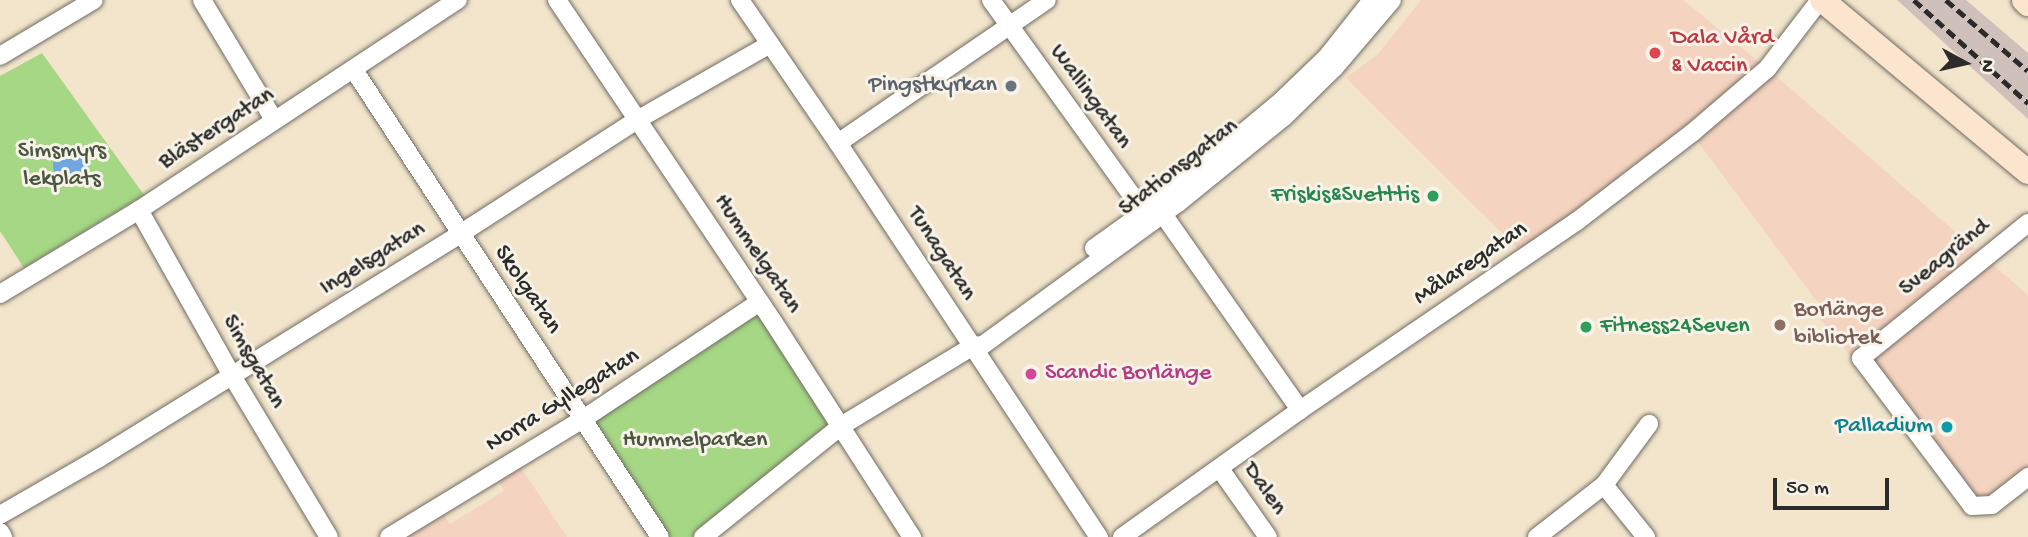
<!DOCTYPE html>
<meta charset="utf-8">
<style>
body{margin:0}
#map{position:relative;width:2028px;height:537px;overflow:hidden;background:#f2e5cc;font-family:"Gochi Hand",sans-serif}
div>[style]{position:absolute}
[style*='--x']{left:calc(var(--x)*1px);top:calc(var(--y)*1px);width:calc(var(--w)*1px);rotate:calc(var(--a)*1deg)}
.built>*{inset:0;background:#f4d3c0}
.industrial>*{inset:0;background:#d0c0bc}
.green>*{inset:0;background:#a5d785}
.water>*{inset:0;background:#6fa7de}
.round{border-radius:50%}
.roads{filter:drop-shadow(0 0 2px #716c63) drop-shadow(0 0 2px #716c63)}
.street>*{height:18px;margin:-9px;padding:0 9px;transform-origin:9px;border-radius:9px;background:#fff}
.secondary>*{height:24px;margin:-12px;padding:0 12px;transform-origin:12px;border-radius:12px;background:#fce5cf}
.rail>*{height:4.5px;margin-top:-2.25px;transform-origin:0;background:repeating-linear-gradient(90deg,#2b2b2b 0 10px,transparent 0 15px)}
.dots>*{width:19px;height:19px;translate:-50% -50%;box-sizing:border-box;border:4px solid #f7f3e8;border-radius:50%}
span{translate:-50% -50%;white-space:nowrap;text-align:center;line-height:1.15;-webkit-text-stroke:6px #f7f3e8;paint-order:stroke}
.health-label{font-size:24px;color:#be3a42}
.left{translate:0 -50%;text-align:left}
.worship-label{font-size:24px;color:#5b616d}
.right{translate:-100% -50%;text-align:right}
.street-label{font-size:24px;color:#2b2b2b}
.park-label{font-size:24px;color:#4a5642}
.leisure-label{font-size:24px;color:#27864d}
.education-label{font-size:24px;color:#785e54}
.hotel-label{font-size:24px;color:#b23c85}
.culture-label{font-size:24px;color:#0d838f}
.north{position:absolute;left:1930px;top:28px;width:70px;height:70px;-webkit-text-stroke:5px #f7f3e8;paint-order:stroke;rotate:98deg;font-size:19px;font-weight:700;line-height:28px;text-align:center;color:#2b2b2b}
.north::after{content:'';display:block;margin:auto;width:24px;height:32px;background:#2b2b2b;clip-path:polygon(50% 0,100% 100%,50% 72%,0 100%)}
.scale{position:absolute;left:1773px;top:478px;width:116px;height:32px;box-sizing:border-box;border:4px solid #2b2b2b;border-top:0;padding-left:9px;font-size:21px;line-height:24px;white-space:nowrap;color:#2b2b2b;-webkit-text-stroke:5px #f7f3e8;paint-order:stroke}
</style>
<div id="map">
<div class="built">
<i style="clip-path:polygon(1421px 0,1683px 0,1769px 70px,2028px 295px,2028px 477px,1972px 506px,1821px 320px,1824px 311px,1692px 134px,1526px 257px,1346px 78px,1378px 54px)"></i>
<i style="clip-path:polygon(520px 466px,567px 537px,407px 537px,444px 515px,450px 524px,504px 491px,498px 479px)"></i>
</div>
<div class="industrial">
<i style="clip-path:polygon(1897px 0,1966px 0,2028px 53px,2028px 119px)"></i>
</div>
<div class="green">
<i style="clip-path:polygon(42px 53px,144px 195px,24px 268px,0 231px,0 76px)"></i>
<i style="clip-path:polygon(760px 302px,841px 426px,702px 537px,661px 537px,583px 419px)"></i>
</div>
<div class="water">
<i class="round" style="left:53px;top:147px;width:36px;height:36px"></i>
</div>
<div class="roads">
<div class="street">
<i style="--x:202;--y:0;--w:140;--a:59"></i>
<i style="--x:557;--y:0;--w:389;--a:56.1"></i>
<i style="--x:774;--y:323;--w:255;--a:57.2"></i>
<i style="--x:740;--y:0;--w:173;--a:55.6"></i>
<i style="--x:838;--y:143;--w:473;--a:56.5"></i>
<i style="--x:991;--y:0;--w:274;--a:54.2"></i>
<i style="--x:0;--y:56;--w:109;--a:-30.8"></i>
<i style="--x:354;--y:70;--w:558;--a:56.77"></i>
<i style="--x:838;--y:143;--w:253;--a:-34.4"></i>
<i style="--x:1158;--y:207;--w:248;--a:55"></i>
<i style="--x:139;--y:210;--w:188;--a:60.7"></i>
<i style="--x:231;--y:374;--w:190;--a:59"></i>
<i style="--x:2028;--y:223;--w:215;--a:141"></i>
<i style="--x:1861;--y:358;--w:185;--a:53.1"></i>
<i style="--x:1972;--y:506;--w:20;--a:-3"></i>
<i style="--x:1992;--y:505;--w:46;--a:-37.9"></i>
<i style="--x:1094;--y:248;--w:95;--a:-35.5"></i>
<i style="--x:1171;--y:193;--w:139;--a:-39.8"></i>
<i style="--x:1278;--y:104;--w:66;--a:-43.8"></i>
<i style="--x:1326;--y:58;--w:74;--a:-51.6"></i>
<i style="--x:0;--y:294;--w:162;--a:-31.1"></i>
<i style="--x:139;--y:210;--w:382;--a:-33.4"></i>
<i style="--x:1220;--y:469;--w:83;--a:54.8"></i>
<i style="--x:1604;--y:485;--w:67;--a:51.1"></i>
<i style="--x:0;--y:515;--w:114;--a:-29.9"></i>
<i style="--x:99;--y:458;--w:425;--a:-31.8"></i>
<i style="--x:460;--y:234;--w:211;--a:-32.8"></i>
<i style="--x:637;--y:120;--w:153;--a:-29.7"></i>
<i style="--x:0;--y:532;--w:6;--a:59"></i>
<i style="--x:389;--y:537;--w:227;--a:-31.3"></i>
<i style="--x:583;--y:419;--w:212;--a:-33.5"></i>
<i style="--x:703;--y:537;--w:177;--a:-38.8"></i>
<i style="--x:841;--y:426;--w:154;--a:-31.2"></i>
<i style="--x:973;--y:346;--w:10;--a:-6"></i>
<i style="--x:983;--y:345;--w:241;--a:-36.1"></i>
<i style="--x:1178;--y:203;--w:136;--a:-39.1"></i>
<i style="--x:1284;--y:117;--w:71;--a:-44.4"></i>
<i style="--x:1335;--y:67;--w:88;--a:-49.6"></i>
<i style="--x:1122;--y:537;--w:219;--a:-35.5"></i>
<i style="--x:1300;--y:410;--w:334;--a:-34.3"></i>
<i style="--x:1576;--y:222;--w:146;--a:-37.5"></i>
<i style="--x:1692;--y:133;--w:99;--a:-40.5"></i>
<i style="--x:1767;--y:69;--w:87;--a:-52.5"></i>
<i style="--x:1537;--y:537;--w:85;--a:-37.8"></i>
<i style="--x:1604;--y:485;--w:76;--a:-53.6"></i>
</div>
<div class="secondary">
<i style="--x:1822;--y:0;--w:268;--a:39.9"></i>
<i style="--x:2024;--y:0;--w:6;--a:45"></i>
</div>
</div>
<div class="rail">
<i style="--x:1914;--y:0;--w:154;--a:42.1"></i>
<i style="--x:1946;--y:0;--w:108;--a:40.9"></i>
</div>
<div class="dots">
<i style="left:1655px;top:53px;background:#e0444e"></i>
<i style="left:1011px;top:86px;background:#6b7280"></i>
<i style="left:1433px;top:196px;background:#2e9e5b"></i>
<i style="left:1780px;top:325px;background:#8d6e63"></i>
<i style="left:1586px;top:327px;background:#2e9e5b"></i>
<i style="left:1031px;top:374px;background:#d1479c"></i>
<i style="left:1947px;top:427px;background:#0f9aa8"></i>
</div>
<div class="health-label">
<span class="left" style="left:1671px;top:53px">Dala Vård<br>&amp; Vaccin</span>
</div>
<div class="worship-label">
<span class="right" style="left:997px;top:86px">Pingstkyrkan</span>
</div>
<div class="street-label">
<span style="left:1090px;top:97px;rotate:54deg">Wallingatan</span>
<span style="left:217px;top:129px;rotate:-33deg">Blästergatan</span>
<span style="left:1179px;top:168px;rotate:-38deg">Stationsgatan</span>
<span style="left:757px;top:254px;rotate:56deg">Hummelgatan</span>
<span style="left:941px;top:254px;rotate:57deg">Tunagatan</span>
<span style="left:1945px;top:258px;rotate:-39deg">Sveagränd</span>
<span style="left:373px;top:259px;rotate:-32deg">Ingelsgatan</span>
<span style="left:1471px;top:264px;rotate:-34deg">Målaregatan</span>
<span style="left:527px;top:290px;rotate:56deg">Skolgatan</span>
<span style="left:253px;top:362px;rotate:60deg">Simsgatan</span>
<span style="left:563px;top:401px;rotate:-32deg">Norra Gyllegatan</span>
<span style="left:1264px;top:489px;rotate:55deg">Dalen</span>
</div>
<div class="park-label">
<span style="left:62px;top:166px">Simsmyrs<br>lekplats</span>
<span style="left:695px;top:441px">Hummelparken</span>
</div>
<div class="leisure-label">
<span class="right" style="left:1419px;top:196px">Friskis&amp;Svetttis</span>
<span class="left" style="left:1600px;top:327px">Fitness24Seven</span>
</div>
<div class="education-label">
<span class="left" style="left:1794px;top:325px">Borlänge<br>bibliotek</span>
</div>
<div class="hotel-label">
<span class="left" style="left:1045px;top:374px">Scandic Borlänge</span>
</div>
<div class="culture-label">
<span class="right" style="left:1933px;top:427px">Palladium</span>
</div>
<div class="north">N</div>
<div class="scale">50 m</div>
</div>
